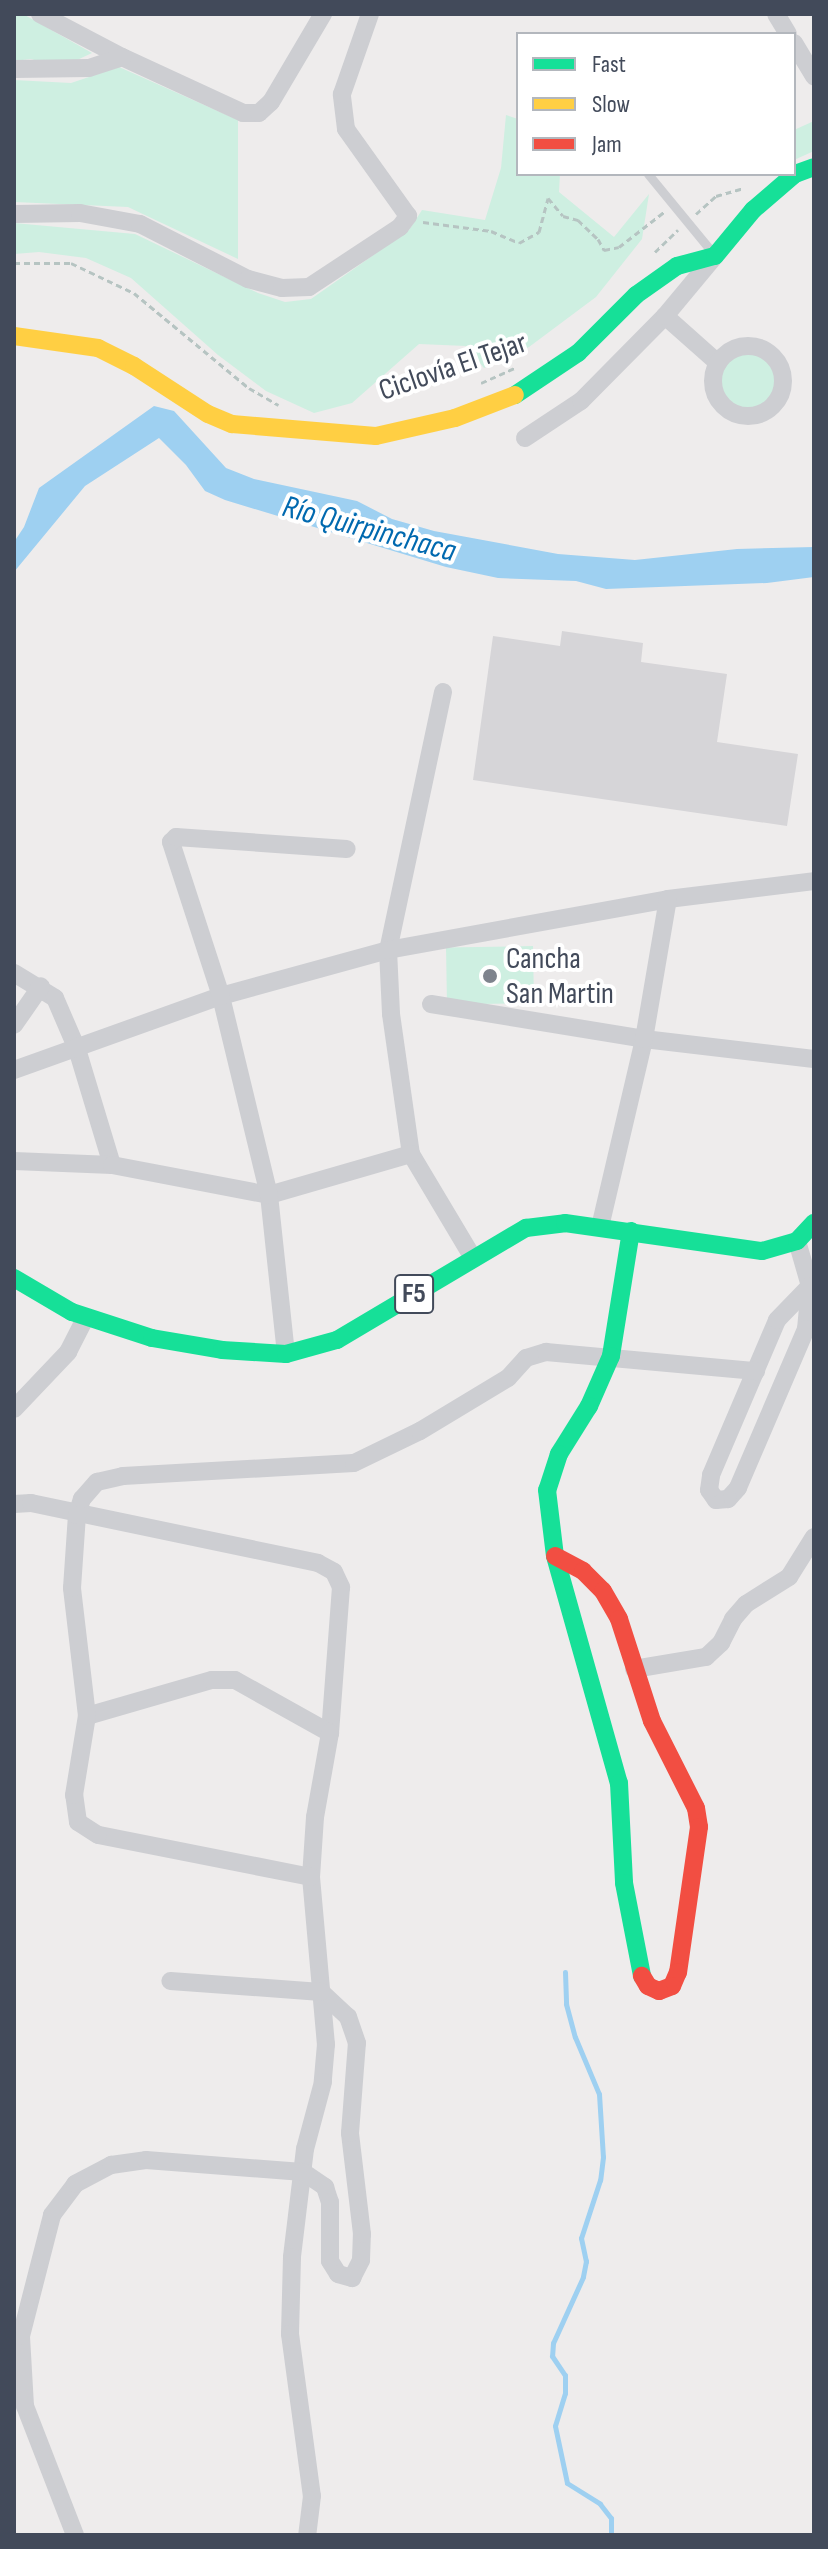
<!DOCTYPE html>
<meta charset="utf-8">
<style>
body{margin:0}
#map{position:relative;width:828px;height:2549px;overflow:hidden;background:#eeecec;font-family:"Sofia Sans Condensed",sans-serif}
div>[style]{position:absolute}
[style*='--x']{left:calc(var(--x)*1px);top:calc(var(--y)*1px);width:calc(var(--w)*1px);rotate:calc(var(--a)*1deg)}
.green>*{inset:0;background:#ceefe1;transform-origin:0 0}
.round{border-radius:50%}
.water>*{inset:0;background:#9ed0f1}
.stream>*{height:5px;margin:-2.5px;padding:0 2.5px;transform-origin:2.5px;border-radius:2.5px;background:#9ed0f1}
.building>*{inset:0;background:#d6d5d8}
.path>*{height:3px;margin-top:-1.5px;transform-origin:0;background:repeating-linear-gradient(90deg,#b6c4c2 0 6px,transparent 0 10px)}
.lane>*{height:9px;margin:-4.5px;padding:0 4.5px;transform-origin:4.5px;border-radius:4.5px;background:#cdced2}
.street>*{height:18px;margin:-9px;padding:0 9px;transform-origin:9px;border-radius:9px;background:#cdced2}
.street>.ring{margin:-9px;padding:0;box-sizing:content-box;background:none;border:18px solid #cdced2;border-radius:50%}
.fast>*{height:18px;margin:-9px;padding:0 9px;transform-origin:9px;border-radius:9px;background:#16e098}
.slow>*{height:18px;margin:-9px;padding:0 9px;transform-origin:9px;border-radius:9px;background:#ffcf43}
.jam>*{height:18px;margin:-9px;padding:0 9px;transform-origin:9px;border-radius:9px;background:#f24e42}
.dots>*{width:22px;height:22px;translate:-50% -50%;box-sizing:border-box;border:4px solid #fff;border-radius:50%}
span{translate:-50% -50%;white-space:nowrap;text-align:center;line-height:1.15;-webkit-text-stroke:8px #fff;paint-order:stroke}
.shield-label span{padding:2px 6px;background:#fff;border:2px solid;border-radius:6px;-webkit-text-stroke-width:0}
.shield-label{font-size:28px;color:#424a5a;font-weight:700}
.street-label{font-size:30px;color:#424a5a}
.poi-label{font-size:30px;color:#424a5a}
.left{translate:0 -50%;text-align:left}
.water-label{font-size:32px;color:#0069af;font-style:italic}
.frame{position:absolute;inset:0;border:16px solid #424a5a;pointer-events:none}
.legend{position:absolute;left:516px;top:32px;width:280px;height:144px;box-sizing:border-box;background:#fff;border:2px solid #b3b7bd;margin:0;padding:10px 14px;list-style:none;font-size:24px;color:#424a5a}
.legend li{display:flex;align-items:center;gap:16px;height:40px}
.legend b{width:40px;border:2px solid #b3b7bd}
</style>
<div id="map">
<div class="green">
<i style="clip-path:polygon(14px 14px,23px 14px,92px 53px,60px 68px,31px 59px,14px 61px)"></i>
<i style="clip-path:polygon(119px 67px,238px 120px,238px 259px,128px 207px,14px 202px,14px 80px,71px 83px)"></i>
<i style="clip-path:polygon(506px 115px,518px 119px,518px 174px,560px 174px,559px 192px,614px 237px,649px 194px,642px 239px,596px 297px,529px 347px,484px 368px,466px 346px,419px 344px,352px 403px,314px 413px,266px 391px,218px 355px,131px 278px,86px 258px,39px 252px,14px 254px,14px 223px,135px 234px,258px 293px,285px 302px,311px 299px,409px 230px,422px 210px,485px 220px,501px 168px)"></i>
<i style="clip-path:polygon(814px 121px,814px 151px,794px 160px,794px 130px)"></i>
<i class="round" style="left:719px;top:352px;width:58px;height:58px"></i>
<i style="left:533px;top:946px;width:57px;height:87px;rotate:89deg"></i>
</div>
<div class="water">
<i style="clip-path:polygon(154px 406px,174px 411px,226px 468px,254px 479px,357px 501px,392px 519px,434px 531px,558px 554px,635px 560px,737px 549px,814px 547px,814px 577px,767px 583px,606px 589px,576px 581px,498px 578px,446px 567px,225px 500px,205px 491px,186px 465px,159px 438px,85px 486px,14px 572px,14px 542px,24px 527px,39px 488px)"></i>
</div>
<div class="stream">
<i style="--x:565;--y:1972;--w:32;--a:88"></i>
<i style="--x:566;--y:2004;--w:34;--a:75"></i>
<i style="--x:575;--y:2037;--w:62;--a:67.2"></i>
<i style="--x:599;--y:2094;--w:63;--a:86.4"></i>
<i style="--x:603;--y:2157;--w:23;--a:97"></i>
<i style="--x:600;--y:2180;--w:61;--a:108.1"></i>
<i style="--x:581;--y:2238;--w:24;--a:78"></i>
<i style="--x:586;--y:2261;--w:16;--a:101"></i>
<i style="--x:583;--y:2277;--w:72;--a:114.4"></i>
<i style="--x:553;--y:2343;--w:13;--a:94"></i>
<i style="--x:552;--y:2356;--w:23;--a:56"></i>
<i style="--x:565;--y:2375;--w:18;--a:90"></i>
<i style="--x:565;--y:2393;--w:34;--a:107"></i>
<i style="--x:555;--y:2426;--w:58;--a:78.1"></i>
<i style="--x:567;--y:2483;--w:39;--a:32"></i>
<i style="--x:600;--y:2504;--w:18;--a:52"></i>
<i style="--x:611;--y:2518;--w:17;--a:90"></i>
</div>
<div class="building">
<i style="clip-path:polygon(562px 631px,643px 643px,641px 662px,727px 674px,717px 742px,798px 754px,787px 826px,473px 780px,493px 636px,560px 646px)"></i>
</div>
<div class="path">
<i style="--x:696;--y:214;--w:27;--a:-42"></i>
<i style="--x:716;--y:196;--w:29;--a:-16"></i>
<i style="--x:423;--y:222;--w:69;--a:7.5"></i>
<i style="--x:491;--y:231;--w:30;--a:23"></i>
<i style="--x:519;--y:243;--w:23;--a:-29"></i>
<i style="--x:539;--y:232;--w:35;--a:-75"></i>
<i style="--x:548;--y:198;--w:23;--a:50"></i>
<i style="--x:563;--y:216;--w:16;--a:15"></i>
<i style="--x:578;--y:220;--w:28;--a:44"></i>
<i style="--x:598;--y:239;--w:13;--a:61"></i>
<i style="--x:604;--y:250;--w:15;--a:-11"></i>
<i style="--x:619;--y:247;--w:57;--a:-37.9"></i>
<i style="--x:655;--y:252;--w:32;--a:-44"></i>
<i style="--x:14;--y:263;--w:57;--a:0"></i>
<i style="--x:71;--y:263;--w:70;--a:25.5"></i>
<i style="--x:134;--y:293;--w:149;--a:39.6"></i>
<i style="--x:249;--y:388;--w:34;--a:30"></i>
<i style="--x:481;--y:383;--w:37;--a:-24"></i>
</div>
<div class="lane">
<i style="--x:648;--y:174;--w:102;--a:50.6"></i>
</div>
<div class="street">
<i style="--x:40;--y:14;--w:93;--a:27.7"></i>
<i style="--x:122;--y:57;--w:133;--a:24.8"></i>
<i style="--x:243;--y:113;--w:16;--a:0"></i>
<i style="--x:259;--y:113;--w:16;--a:-43"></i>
<i style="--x:271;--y:102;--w:102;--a:-59.4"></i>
<i style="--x:776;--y:14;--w:23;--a:59"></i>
<i style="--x:794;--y:43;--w:39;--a:59"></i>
<i style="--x:14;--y:69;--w:75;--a:-0.8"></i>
<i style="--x:89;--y:68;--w:35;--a:-18"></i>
<i style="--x:14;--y:214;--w:66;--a:-0.9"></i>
<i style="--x:80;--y:213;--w:61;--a:10.4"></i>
<i style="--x:140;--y:224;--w:121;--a:27"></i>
<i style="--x:248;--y:279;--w:35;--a:15"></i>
<i style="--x:282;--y:288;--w:27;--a:-2"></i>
<i style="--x:309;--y:287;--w:109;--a:-33.4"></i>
<i style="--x:400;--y:227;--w:14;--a:-54"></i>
<i style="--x:408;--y:216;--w:107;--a:-125.5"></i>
<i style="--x:346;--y:129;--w:35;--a:-97"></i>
<i style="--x:342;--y:94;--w:85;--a:-70.7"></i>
<i style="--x:665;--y:316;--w:71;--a:41.6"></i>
<i class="ring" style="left:713px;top:346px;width:52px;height:52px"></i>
<i style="--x:525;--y:438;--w:67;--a:-33.5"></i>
<i style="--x:581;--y:401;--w:120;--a:-45.3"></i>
<i style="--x:665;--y:316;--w:78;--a:-50.2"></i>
<i style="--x:443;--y:692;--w:264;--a:102"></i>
<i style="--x:388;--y:950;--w:64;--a:87.3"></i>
<i style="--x:391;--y:1014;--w:141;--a:81.9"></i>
<i style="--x:411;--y:1154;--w:121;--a:59.2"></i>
<i style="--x:14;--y:973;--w:48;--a:31.4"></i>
<i style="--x:55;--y:998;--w:56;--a:66.7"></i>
<i style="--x:77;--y:1049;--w:121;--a:73.2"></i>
<i style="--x:431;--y:1004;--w:216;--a:9.3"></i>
<i style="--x:644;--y:1039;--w:171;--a:6.7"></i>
<i style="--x:14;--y:1025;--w:47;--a:-55.3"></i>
<i style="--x:14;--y:1070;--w:220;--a:-19.7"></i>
<i style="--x:221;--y:996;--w:173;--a:-15.4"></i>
<i style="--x:388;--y:950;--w:285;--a:-10.3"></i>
<i style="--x:668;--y:899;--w:147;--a:-7"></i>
<i style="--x:14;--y:1161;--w:98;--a:2.3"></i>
<i style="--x:112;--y:1165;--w:160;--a:10.8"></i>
<i style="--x:269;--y:1195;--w:148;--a:-16.1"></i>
<i style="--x:600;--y:1227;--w:193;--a:-76.8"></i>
<i style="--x:644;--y:1039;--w:142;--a:-80.3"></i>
<i style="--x:797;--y:1241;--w:47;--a:73.9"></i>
<i style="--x:810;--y:1286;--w:43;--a:95.3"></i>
<i style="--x:806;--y:1329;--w:173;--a:113.2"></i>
<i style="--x:738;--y:1488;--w:15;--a:132"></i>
<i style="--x:728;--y:1499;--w:12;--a:175"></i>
<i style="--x:716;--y:1500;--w:12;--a:-125"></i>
<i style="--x:709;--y:1490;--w:15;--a:-82"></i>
<i style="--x:711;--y:1475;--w:168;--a:-66.9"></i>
<i style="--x:777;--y:1320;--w:47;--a:-45.9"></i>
<i style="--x:286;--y:1354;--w:160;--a:-96.1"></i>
<i style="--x:269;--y:1195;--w:205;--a:-103.6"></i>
<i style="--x:221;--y:996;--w:162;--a:-108"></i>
<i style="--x:171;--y:842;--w:7;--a:-45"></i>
<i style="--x:176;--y:837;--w:171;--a:4"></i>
<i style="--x:14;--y:1409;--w:79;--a:-46.5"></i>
<i style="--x:68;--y:1352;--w:39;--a:-63"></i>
<i style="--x:14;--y:1504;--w:17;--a:-3"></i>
<i style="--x:31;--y:1503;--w:293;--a:11.8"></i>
<i style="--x:318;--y:1563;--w:18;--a:29"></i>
<i style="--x:334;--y:1572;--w:17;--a:65"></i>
<i style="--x:341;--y:1587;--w:146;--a:94.3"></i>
<i style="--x:634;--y:1669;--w:73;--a:-9.5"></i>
<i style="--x:706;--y:1657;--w:21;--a:-43"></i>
<i style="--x:721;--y:1643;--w:27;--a:-63"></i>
<i style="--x:733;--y:1619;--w:20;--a:-49"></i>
<i style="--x:746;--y:1604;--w:51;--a:-32.1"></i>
<i style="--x:789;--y:1577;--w:47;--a:-58"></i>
<i style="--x:87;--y:1716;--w:130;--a:-16.1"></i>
<i style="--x:212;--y:1680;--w:23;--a:0"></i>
<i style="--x:235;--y:1680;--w:109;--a:29.2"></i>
<i style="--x:330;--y:1733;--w:85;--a:100.1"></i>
<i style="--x:315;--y:1817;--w:60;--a:93.8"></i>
<i style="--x:311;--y:1877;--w:168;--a:84.9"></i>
<i style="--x:326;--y:2044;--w:38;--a:95"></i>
<i style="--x:323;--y:2082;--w:69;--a:105"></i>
<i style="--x:305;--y:2149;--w:109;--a:96.9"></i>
<i style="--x:292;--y:2257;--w:77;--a:91.5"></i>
<i style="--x:290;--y:2334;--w:163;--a:82.3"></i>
<i style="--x:312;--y:2496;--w:39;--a:97"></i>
<i style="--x:311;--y:1877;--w:217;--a:-168.8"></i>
<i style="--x:98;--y:1835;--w:24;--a:-147"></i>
<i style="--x:78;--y:1822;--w:27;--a:-98"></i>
<i style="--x:74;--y:1795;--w:80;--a:-80.7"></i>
<i style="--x:87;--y:1716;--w:129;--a:-96.7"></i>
<i style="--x:72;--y:1588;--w:73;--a:-86.1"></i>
<i style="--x:77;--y:1515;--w:17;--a:-73"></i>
<i style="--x:82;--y:1499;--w:23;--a:-49"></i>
<i style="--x:97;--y:1482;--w:27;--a:-13"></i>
<i style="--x:123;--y:1476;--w:231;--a:-3.2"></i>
<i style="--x:354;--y:1463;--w:73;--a:-25.9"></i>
<i style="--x:420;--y:1431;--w:103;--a:-31.1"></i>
<i style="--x:508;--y:1378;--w:27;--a:-48"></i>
<i style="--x:526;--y:1358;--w:21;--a:-17"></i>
<i style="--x:546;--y:1352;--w:211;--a:5.2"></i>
<i style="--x:75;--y:2535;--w:138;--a:-111.2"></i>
<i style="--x:25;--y:2406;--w:70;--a:-93.3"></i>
<i style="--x:21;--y:2336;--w:125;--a:-75.6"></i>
<i style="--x:52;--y:2215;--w:39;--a:-53"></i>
<i style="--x:75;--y:2184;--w:41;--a:-27.8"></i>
<i style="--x:111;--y:2165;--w:35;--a:-8"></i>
<i style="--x:146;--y:2160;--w:157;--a:4.4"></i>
<i style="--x:303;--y:2172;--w:27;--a:34"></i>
<i style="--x:325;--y:2187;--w:16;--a:72"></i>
<i style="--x:330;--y:2202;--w:59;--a:90"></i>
<i style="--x:330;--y:2261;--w:15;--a:58"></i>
<i style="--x:338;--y:2274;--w:15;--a:16"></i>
<i style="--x:352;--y:2278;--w:20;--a:-63"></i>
<i style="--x:361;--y:2260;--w:26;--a:-88"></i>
<i style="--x:362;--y:2234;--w:102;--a:-96.8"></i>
<i style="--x:350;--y:2133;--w:90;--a:-85.6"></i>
<i style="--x:357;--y:2043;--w:28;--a:-109"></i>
<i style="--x:348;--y:2017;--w:37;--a:-137"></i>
<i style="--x:321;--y:1992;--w:151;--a:-175.8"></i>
</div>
<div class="fast">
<i style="--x:515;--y:395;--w:76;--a:-33.7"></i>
<i style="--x:578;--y:353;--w:82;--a:-45"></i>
<i style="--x:636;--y:295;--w:50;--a:-35.3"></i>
<i style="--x:677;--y:266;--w:39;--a:-15"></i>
<i style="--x:715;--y:256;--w:60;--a:-50.4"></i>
<i style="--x:753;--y:210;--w:55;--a:-40.6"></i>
<i style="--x:795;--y:174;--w:20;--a:-20"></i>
<i style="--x:631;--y:1231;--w:127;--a:99.1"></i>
<i style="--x:611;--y:1356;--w:55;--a:113.7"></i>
<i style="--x:589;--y:1406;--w:57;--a:122"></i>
<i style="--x:559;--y:1454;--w:38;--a:108"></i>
<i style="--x:547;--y:1490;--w:66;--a:83.1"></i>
<i style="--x:555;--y:1556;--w:236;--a:74.3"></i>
<i style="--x:619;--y:1783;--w:100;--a:87.1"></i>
<i style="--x:624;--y:1883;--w:95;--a:79"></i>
<i style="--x:14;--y:1278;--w:67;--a:30.4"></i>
<i style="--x:72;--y:1312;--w:84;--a:18"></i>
<i style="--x:152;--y:1338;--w:71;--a:9.7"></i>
<i style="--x:222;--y:1350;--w:64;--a:3.6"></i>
<i style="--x:286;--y:1354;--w:53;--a:-15.4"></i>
<i style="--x:337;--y:1340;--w:220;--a:-30.7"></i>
<i style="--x:526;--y:1228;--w:39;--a:-7"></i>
<i style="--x:565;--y:1223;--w:199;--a:8.1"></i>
<i style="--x:762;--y:1251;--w:36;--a:-16"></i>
<i style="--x:797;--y:1241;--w:25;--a:-47"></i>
</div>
<div class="slow">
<i style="--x:14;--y:336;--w:85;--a:8.1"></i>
<i style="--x:98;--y:348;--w:40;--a:26.6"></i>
<i style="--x:134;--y:366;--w:88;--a:33"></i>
<i style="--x:208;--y:414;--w:26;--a:23"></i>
<i style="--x:232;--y:424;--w:144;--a:4.8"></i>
<i style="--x:376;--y:436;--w:81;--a:-12.8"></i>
<i style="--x:455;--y:418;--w:64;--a:-21"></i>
</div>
<div class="jam">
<i style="--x:555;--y:1556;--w:32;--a:28"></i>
<i style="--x:583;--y:1571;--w:28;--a:45"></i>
<i style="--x:603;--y:1591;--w:32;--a:60"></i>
<i style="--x:619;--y:1619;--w:107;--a:72.1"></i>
<i style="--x:652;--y:1721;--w:97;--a:63.2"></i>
<i style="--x:696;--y:1808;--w:19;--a:81"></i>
<i style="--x:699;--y:1827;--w:147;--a:98.2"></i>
<i style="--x:678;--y:1972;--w:15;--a:113"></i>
<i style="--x:672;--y:1986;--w:14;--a:159"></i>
<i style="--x:659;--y:1991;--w:12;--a:-156"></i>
<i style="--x:648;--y:1986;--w:12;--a:-121"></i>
</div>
<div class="dots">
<i style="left:490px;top:976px;background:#7e838d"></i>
</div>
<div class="shield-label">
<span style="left:414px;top:1294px">F5</span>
</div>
<div class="street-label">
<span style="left:453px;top:367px;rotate:-19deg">Ciclovía El Tejar</span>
</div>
<div class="poi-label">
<span class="left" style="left:506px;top:976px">Cancha<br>San Martin</span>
</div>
<div class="water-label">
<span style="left:369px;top:530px;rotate:15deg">Río Quirpinchaca</span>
</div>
<div class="frame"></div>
<ul class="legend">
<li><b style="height:10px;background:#16e098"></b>Fast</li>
<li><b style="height:10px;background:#ffcf43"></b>Slow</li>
<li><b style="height:10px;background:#f24e42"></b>Jam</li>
</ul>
</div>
